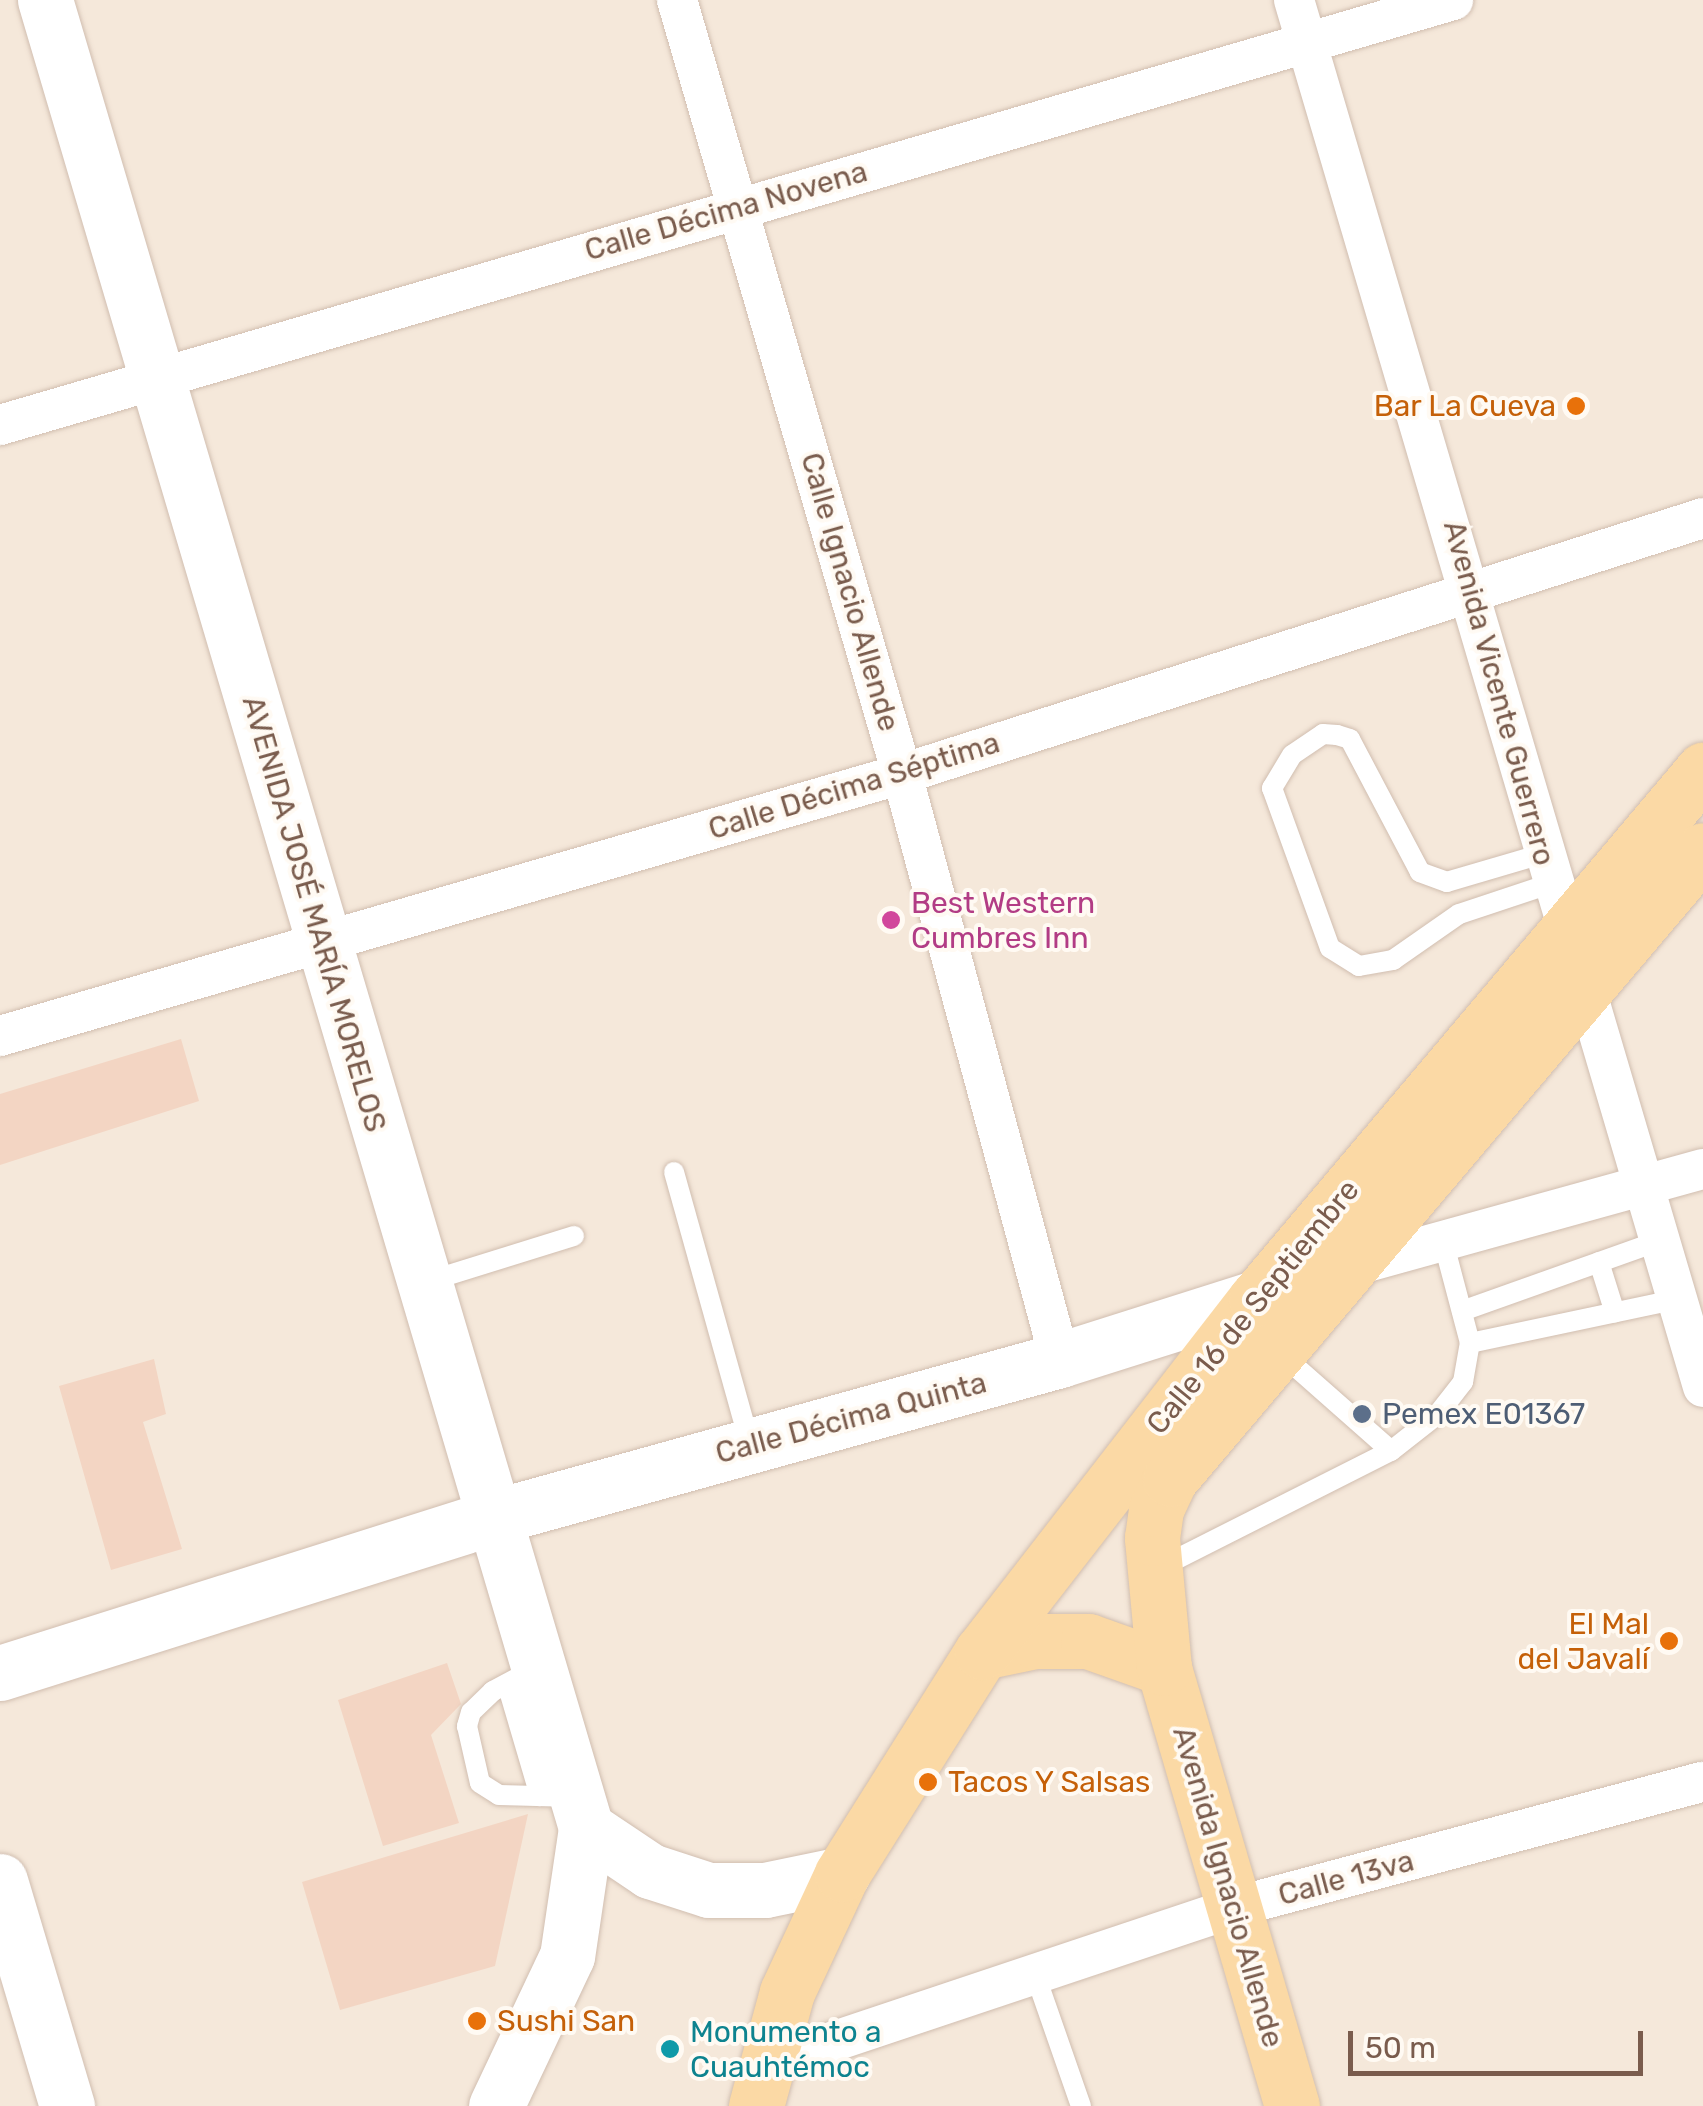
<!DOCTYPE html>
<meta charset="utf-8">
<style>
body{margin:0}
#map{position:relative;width:1703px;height:2106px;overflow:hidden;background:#fdf6ec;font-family:Rubik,sans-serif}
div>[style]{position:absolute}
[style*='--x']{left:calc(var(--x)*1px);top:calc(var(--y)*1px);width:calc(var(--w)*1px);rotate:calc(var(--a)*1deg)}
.residential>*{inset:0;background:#f5e8da;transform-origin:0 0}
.building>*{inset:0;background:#f3d5c3}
.roads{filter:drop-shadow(0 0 2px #d1beb0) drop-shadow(0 0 2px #d1beb0)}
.lane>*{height:20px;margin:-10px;padding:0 10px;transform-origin:10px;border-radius:10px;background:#fff}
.street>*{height:40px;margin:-20px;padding:0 20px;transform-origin:20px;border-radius:20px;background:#fff}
.secondary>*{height:55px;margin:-27.5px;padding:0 27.5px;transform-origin:27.5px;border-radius:27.5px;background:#fff}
.primary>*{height:55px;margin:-27.5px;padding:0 27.5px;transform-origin:27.5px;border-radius:27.5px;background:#fbd9a5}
.dots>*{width:28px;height:28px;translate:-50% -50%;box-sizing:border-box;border:5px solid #fffaf3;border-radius:50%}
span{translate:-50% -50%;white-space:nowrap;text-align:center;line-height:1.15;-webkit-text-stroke:8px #fffaf3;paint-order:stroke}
.street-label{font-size:30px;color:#7a5c4d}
.food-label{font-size:30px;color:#c56008}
.right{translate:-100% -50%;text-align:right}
.left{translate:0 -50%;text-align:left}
.hotel-label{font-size:30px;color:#b23c85}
.service-label{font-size:30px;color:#4e5e75}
.culture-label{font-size:30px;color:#0d838f}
.scale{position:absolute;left:1348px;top:2031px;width:295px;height:45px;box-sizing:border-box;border:5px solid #7a5c4d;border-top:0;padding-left:12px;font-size:30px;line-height:35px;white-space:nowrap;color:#7a5c4d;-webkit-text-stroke:8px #fffaf3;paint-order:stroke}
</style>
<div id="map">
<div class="residential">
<i style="left:0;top:0;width:1703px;height:2106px"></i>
</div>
<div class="building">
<i style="clip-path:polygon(181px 1039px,199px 1101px,0 1165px,0 1094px)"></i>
<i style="clip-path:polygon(154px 1359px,166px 1414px,143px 1422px,182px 1549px,111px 1570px,59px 1386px)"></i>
<i style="clip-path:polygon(447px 1663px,461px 1704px,431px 1735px,459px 1823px,383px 1846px,338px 1700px)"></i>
<i style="clip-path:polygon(528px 1814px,495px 1966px,340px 2010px,302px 1882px)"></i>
</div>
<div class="roads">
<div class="lane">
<i style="--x:1542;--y:854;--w:99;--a:163.6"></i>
<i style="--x:1447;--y:882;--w:29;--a:-160"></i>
<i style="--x:1420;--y:872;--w:150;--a:-117.8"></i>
<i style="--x:1350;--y:739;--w:14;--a:-163"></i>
<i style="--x:1337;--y:735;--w:14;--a:-176"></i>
<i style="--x:1323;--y:734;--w:37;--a:146"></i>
<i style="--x:1292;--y:755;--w:39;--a:121"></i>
<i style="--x:1272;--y:788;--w:170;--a:70.1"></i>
<i style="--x:1330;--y:948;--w:34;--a:32"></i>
<i style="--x:1359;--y:966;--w:35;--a:-10"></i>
<i style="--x:1393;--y:960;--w:80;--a:-34.9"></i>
<i style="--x:1459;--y:914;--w:98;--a:-18.4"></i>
<i style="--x:674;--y:1172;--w:282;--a:74.4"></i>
<i style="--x:1599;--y:1262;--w:53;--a:72.6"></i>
<i style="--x:426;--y:1282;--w:155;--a:-17.3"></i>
<i style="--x:1462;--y:1311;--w:211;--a:-19.6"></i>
<i style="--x:1470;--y:1343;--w:213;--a:-11.9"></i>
<i style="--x:1280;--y:1353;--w:148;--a:41.4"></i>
<i style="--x:1157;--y:1569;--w:262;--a:-26.8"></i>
<i style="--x:1391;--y:1451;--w:60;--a:-38.2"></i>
<i style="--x:1438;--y:1414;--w:41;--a:-52"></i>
<i style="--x:1463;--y:1382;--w:40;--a:-80"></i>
<i style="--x:1470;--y:1343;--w:106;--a:-104.8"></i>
<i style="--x:536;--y:1668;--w:49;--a:151.9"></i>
<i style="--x:493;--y:1691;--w:30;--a:136"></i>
<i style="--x:471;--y:1712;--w:15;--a:106"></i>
<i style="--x:467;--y:1726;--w:58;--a:77.2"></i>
<i style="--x:480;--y:1783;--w:22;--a:32"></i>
<i style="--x:499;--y:1795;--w:76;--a:1.5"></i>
<i style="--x:507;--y:1684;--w:117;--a:73.6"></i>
<i style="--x:1035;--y:1974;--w:140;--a:70.8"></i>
</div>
<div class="street">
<i style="--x:677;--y:0;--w:806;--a:73.79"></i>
<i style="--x:902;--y:774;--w:607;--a:74.91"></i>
<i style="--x:1294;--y:0;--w:1446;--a:73.57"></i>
<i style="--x:0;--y:425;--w:1514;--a:-16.3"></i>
<i style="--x:0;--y:1036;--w:939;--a:-16.2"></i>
<i style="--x:902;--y:774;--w:841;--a:-17.72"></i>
<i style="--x:1349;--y:1267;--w:367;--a:-15.5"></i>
<i style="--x:766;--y:2064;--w:495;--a:-18.5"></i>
<i style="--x:1235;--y:1907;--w:484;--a:-15"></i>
</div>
<div class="secondary">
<i style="--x:45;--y:0;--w:1906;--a:73.51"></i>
<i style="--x:586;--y:1828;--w:129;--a:98.4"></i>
<i style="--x:567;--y:1956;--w:166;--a:115.3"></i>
<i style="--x:0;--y:1673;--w:518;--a:-17.53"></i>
<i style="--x:494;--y:1517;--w:587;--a:-15.5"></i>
<i style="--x:1060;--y:1360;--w:232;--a:-17.6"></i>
<i style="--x:586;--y:1828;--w:77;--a:33.9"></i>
<i style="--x:650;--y:1871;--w:62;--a:17.9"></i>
<i style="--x:709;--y:1890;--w:56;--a:0"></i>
<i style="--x:765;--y:1890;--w:79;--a:-11.7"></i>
<i style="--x:0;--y:1881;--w:235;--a:73.4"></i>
</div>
<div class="primary">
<i style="--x:982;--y:1652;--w:54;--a:-11.7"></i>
<i style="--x:1035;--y:1641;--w:53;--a:0"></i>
<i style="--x:1088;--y:1641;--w:81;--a:19.6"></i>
<i style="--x:756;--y:2106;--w:118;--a:-74.8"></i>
<i style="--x:787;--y:1992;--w:130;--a:-65"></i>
<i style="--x:842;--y:1874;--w:262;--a:-57.8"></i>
<i style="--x:982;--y:1652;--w:447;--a:-52.2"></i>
<i style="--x:1256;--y:1299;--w:693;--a:-49.8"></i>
<i style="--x:1292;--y:2106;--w:456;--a:-106.3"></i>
<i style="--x:1164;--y:1668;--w:131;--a:-95.3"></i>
<i style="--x:1152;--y:1538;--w:29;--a:-82"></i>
<i style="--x:1156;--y:1509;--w:33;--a:-65"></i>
<i style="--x:1170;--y:1479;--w:824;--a:-49.72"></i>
</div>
</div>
<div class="dots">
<i style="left:1576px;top:406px;background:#e8710a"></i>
<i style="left:891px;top:920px;background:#d1479c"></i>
<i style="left:1362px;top:1414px;background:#5c6f8a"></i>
<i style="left:1669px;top:1641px;background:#e8710a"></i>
<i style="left:928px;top:1782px;background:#e8710a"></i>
<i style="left:477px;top:2021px;background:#e8710a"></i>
<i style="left:670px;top:2049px;background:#0f9aa8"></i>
</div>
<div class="street-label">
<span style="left:726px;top:211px;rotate:-16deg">Calle Décima Novena</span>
<span style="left:850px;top:592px;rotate:74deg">Calle Ignacio Allende</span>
<span style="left:1499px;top:693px;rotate:75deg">Avenida Vicente Guerrero</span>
<span style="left:854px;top:786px;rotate:-17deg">Calle Décima Séptima</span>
<span style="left:314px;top:914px;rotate:74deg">AVENIDA JOSÉ MARÍA MORELOS</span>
<span style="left:1253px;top:1307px;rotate:-51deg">Calle 16 de Septiembre</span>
<span style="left:851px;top:1418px;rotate:-15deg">Calle Décima Quinta</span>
<span style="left:1346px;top:1878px;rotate:-15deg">Calle 13va</span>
<span style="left:1228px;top:1887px;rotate:74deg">Avenida Ignacio Allende</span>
</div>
<div class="food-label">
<span class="right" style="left:1556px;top:406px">Bar La Cueva</span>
<span class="right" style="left:1649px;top:1641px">El Mal<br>del Javalí</span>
<span class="left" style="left:948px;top:1782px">Tacos Y Salsas</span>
<span class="left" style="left:497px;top:2021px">Sushi San</span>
</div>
<div class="hotel-label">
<span class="left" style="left:911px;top:920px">Best Western<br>Cumbres Inn</span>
</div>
<div class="service-label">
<span class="left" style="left:1382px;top:1414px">Pemex E01367</span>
</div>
<div class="culture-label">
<span class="left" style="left:690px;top:2049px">Monumento a<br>Cuauhtémoc</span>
</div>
<div class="scale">50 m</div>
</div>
